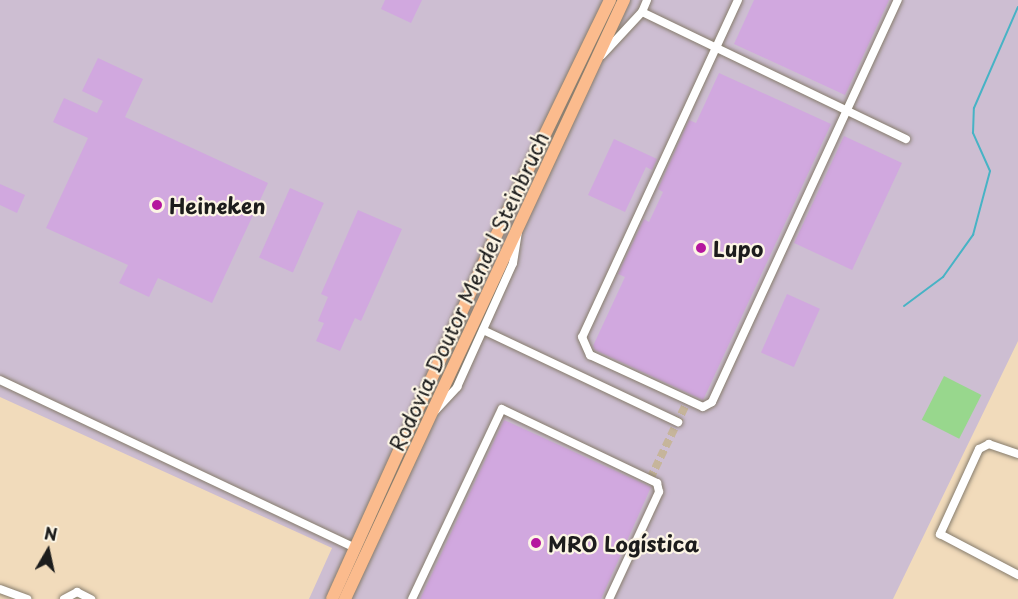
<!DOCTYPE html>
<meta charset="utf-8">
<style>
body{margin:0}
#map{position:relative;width:1018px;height:599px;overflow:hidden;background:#f1dbbb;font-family:"Playpen Sans",sans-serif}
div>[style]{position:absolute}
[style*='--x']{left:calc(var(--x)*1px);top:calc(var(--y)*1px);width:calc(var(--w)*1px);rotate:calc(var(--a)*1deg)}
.industrial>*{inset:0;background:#cdbed2}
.green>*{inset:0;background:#98d78d;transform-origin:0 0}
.stream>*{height:2px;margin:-1px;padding:0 1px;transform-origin:1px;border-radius:1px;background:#47b3c5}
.building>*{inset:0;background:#d1a8df;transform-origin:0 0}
.minor-tunnel>*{height:8px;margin-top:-4px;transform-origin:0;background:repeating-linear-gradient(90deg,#c6b59b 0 8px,transparent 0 12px)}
.roads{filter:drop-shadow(0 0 2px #867c6c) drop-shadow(0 0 2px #867c6c)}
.minor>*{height:8px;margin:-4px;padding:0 4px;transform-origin:4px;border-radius:4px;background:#fff}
.highway>*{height:12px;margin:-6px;padding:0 6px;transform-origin:6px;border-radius:6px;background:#fbbb8d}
.dots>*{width:16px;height:16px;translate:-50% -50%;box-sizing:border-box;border:3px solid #fcf5e5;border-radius:50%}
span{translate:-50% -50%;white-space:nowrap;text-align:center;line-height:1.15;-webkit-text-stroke:4.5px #fcf5e5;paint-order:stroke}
.poi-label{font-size:21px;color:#1c1c1c;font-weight:700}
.left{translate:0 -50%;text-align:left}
.street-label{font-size:21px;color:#1c1c1c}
.north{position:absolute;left:18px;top:521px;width:60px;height:60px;-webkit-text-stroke:4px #fcf5e5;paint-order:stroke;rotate:9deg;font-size:16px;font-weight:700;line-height:24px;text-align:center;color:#1c1c1c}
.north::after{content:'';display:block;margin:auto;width:21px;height:27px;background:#1c1c1c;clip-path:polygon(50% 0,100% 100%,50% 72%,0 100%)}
</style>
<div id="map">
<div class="industrial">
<i style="clip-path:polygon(0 0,1018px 0,1018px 341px,893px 599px,309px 599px,332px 548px,0 397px)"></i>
</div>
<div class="green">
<i style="left:944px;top:376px;width:42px;height:49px;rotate:27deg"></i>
</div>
<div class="stream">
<i style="--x:904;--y:306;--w:49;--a:-36.6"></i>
<i style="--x:943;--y:277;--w:52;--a:-54.5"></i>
<i style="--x:973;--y:235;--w:66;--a:-75.1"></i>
<i style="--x:990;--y:171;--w:42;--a:-114.1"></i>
<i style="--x:973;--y:133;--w:25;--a:-88"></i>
<i style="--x:974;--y:108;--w:110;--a:-66.5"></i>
</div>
<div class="building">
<i style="clip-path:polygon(385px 0,422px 0,411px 23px,381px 9px)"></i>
<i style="clip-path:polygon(754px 0,889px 0,845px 95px,734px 44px)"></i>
<i style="clip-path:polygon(98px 58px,143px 79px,125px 117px,268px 183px,212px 303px,158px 278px,149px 297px,119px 283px,128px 265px,46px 228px,88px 138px,53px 122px,64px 98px,97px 113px,103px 101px,82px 91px)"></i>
<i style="clip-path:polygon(719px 73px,831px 124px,703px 400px,595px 350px,593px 346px,625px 277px,618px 274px,644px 219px,649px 222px,663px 192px,658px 189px,689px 120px,696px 123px)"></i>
<i style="left:844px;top:136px;width:64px;height:118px;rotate:25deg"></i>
<i style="clip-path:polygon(614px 139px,657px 159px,652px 170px,646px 167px,625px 212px,588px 195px)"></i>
<i style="clip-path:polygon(0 184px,25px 195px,17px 213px,0 205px)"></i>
<i style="left:290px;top:188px;width:37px;height:76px;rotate:24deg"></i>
<i style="clip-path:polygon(358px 210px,402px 229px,361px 321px,355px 318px,340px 351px,316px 341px,324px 323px,318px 321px,328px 297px,321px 294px)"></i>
<i style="left:787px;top:294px;width:36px;height:64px;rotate:24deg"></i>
<i style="clip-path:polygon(504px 420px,651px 487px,601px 599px,420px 599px)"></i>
</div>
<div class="minor-tunnel">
<i style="--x:650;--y:479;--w:85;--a:-64.3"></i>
</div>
<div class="roads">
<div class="minor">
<i style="--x:738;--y:0;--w:371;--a:114.8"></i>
<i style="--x:582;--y:337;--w:20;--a:66"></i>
<i style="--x:590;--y:355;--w:124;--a:24.7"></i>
<i style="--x:703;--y:407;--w:10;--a:-29"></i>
<i style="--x:712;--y:402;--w:443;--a:-65.2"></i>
<i style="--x:642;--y:12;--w:293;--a:25.7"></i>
<i style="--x:602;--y:55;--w:59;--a:-47.1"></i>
<i style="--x:642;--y:12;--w:13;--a:-67"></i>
<i style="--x:483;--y:330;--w:216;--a:25.3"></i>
<i style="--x:0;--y:380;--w:394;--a:25.3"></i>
<i style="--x:435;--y:411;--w:33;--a:-47"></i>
<i style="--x:457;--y:387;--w:136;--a:-65.7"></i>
<i style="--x:513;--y:263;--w:31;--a:-81"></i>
<i style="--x:1018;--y:454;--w:31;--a:-161"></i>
<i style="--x:989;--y:444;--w:11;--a:153"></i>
<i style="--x:979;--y:449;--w:94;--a:114.6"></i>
<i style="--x:940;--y:534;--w:88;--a:27.7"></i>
<i style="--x:0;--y:589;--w:29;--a:20"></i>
<i style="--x:64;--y:599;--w:15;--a:-28"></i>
<i style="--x:77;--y:592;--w:16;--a:27"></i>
<i style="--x:412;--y:599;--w:210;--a:-64.7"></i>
<i style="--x:502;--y:409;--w:172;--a:25.5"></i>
<i style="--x:657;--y:483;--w:9;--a:77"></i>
<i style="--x:659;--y:492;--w:118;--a:115"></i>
</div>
<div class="highway">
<i style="--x:332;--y:599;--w:392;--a:-65.7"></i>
<i style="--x:493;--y:242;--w:269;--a:-64.2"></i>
<i style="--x:345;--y:599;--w:661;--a:-65.03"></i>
</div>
</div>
<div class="dots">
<i style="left:157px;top:205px;background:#b5179e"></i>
<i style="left:701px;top:248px;background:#b5179e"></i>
<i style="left:536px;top:543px;background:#b5179e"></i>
</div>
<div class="poi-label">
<span class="left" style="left:169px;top:205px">Heineken</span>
<span class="left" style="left:713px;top:248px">Lupo</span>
<span class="left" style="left:548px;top:543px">MRO Logística</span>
</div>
<div class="street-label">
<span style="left:468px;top:291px;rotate:-65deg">Rodovia Doutor Mendel Steinbruch</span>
</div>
<div class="north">N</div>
</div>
